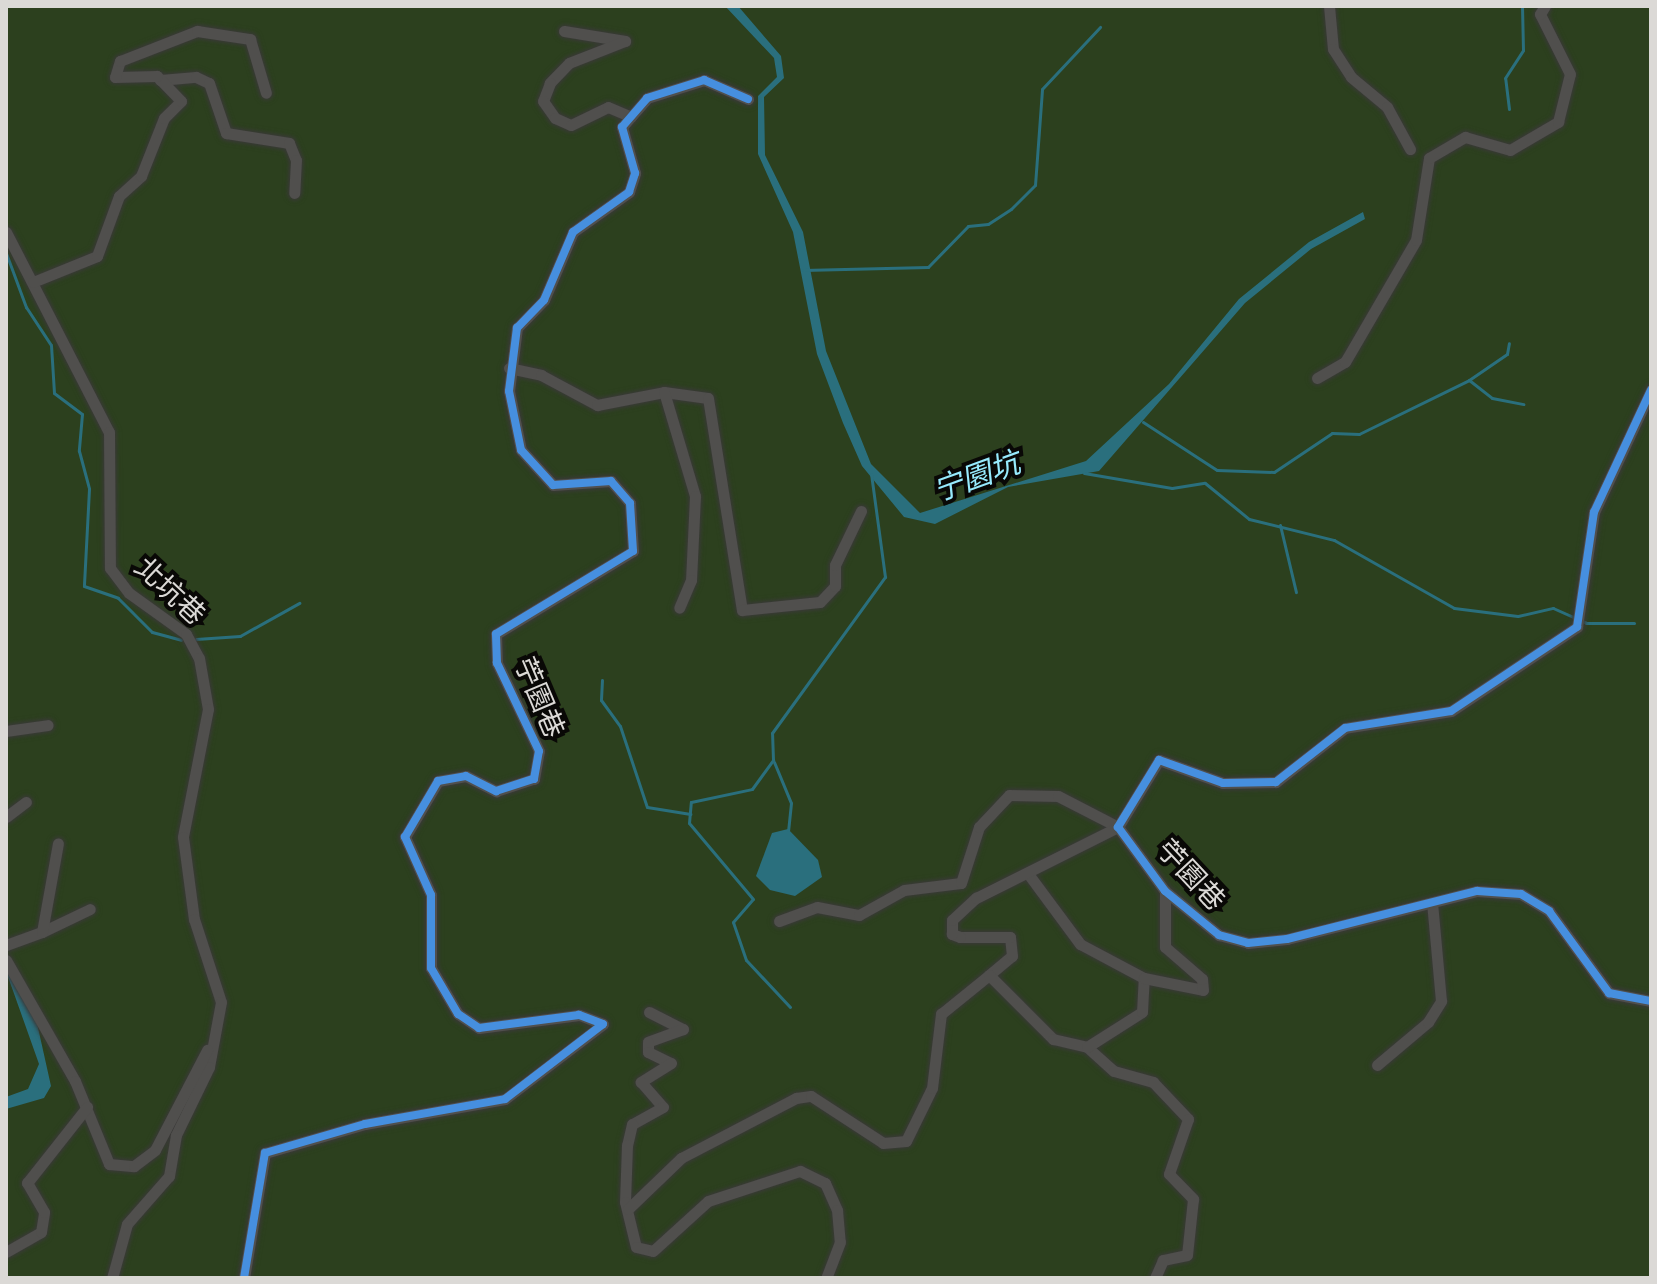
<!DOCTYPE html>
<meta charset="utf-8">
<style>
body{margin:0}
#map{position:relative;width:1657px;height:1284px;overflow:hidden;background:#1f1d1a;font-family:Spectral,"Noto Sans TC",serif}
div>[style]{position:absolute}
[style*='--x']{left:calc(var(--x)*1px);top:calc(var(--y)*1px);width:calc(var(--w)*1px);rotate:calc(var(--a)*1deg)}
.green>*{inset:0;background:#2c401e;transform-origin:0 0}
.water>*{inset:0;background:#2a6f7d}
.stream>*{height:3px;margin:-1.5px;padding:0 1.5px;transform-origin:1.5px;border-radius:1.5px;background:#2a6f7d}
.roads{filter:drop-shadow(0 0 2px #3a3938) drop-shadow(0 0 2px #3a3938)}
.minor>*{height:11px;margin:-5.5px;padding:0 5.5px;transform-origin:5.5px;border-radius:5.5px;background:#504f4d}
.cycleway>*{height:8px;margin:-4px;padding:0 4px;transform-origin:4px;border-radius:4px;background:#468fdf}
span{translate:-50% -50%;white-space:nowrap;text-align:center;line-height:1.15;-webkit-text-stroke:8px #090806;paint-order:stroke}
.street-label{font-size:28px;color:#dbd9d6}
.water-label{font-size:30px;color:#97ebfe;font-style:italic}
.frame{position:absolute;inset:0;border:8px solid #dbd9d6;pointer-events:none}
</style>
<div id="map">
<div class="green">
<i style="left:6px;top:6px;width:1645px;height:1272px"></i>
</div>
<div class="water">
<i style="clip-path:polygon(725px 6px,738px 6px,781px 56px,784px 78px,764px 97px,765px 155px,803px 232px,826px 351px,871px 464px,920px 513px,1086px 461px,1169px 384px,1239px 299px,1309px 242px,1363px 212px,1365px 219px,1311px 249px,1245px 303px,1099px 471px,1008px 487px,935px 524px,904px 517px,862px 466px,843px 423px,817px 354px,793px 232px,758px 154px,758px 96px,777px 77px,774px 58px)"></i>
<i style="clip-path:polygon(788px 829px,818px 860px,822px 877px,795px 896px,770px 890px,756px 876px,772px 833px)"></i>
<i style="clip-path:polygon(6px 971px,35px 1014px,51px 1086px,44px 1098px,6px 1109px,6px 1097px,28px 1089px,39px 1064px)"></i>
</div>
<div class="stream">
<i style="--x:1509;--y:109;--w:31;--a:-97"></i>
<i style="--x:1505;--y:78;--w:33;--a:-57"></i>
<i style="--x:1523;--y:50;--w:44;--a:-91.3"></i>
<i style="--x:6;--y:253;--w:58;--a:69.7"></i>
<i style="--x:26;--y:307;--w:45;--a:56.7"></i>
<i style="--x:51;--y:345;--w:48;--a:86.4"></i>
<i style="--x:54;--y:393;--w:35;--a:37"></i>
<i style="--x:82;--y:414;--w:37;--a:95"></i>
<i style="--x:79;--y:451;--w:39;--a:75"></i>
<i style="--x:89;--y:489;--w:97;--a:93"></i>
<i style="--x:84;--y:586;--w:36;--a:19"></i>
<i style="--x:118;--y:598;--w:48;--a:45"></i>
<i style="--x:152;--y:632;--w:30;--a:15"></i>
<i style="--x:803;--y:270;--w:125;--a:-1.4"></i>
<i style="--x:928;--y:267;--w:57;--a:-45.7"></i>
<i style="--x:968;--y:226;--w:20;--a:-6"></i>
<i style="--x:988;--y:224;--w:27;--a:-33"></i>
<i style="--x:1011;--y:209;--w:34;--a:-45"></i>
<i style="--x:1035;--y:185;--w:96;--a:-85.8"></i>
<i style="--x:1042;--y:89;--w:85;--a:-46.9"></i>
<i style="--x:1469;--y:380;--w:29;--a:38"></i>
<i style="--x:1492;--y:398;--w:32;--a:11"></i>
<i style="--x:1143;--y:422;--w:88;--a:33"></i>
<i style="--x:1217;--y:470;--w:57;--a:2"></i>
<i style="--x:1274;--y:472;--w:70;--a:-33.9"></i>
<i style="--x:1332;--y:433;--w:27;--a:2"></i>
<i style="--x:1359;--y:434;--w:123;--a:-26.1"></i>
<i style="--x:1469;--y:380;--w:46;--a:-34.4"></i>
<i style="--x:1507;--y:354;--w:11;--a:-80"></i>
<i style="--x:1084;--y:473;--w:89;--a:9.7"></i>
<i style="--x:1172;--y:488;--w:33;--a:-9"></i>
<i style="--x:1205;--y:483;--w:57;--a:39.3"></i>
<i style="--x:1249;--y:519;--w:88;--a:13.9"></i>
<i style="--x:1334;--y:540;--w:138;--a:29.5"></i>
<i style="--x:1454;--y:608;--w:64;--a:7.1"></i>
<i style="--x:1518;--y:616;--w:36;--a:-13"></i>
<i style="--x:1553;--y:608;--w:36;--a:24"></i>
<i style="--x:1586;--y:623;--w:48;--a:0"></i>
<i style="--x:1280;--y:525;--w:69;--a:76.6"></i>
<i style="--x:196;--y:639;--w:44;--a:-3.9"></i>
<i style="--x:240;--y:636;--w:68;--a:-29.2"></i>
<i style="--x:602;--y:680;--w:20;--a:93"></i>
<i style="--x:601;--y:700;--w:32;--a:54"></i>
<i style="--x:620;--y:726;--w:85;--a:71.6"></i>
<i style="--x:647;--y:807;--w:44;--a:9.2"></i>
<i style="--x:774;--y:762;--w:44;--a:67.5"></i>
<i style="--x:791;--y:803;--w:27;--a:96"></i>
<i style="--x:790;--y:1007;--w:64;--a:-133.1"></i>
<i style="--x:746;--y:960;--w:40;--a:-108.9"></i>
<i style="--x:733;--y:922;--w:30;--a:-49"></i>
<i style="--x:753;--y:899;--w:99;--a:-130.1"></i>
<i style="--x:689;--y:823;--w:21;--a:-85"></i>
<i style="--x:691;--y:802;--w:62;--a:-12"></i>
<i style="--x:752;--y:789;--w:36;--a:-54"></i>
<i style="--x:773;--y:760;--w:27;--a:-92"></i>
<i style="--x:772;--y:733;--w:193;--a:-54.1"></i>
<i style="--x:885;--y:577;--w:104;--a:-97.7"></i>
</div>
<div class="roads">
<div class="minor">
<i style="--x:1329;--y:6;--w:43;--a:84.7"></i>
<i style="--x:1333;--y:49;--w:33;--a:57"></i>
<i style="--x:1351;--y:77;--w:47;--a:39.8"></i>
<i style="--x:1387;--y:107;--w:48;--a:61.3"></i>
<i style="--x:564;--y:31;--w:62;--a:9.3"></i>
<i style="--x:625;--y:41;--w:60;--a:158.6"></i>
<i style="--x:569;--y:63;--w:28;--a:134"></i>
<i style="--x:550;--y:83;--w:19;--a:111"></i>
<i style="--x:543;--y:101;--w:21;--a:55"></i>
<i style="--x:555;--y:118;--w:17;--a:24"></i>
<i style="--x:571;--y:125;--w:41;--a:-25.9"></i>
<i style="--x:608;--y:107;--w:25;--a:23"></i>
<i style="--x:160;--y:80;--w:36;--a:-5"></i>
<i style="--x:196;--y:77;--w:14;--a:25"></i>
<i style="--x:209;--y:83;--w:53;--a:71.2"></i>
<i style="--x:226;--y:133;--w:64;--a:9"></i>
<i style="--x:289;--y:143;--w:18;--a:68"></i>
<i style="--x:296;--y:160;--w:33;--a:93"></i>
<i style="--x:6;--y:232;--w:225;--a:62.8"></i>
<i style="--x:109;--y:432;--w:136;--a:89.6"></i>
<i style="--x:110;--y:568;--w:31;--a:53"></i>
<i style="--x:129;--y:593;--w:70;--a:35.7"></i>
<i style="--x:186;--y:634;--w:27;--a:62"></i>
<i style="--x:199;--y:658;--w:52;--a:80"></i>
<i style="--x:208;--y:709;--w:130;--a:101.1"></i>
<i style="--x:183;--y:837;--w:83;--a:82.4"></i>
<i style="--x:194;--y:919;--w:87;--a:72"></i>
<i style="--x:221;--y:1002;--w:66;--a:100.5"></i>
<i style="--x:209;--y:1067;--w:76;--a:115.9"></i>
<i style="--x:176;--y:1135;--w:42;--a:99.7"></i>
<i style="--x:169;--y:1176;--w:64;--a:131.2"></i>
<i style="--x:127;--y:1224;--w:56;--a:105.5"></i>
<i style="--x:33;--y:282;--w:69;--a:-22.1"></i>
<i style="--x:97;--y:256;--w:64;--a:-69.9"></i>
<i style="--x:119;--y:196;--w:30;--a:-42"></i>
<i style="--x:141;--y:176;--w:62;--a:-68.4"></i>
<i style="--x:164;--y:118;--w:24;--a:-45"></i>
<i style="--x:181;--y:101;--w:35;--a:-134"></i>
<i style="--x:157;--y:76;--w:42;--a:178.6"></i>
<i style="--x:115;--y:77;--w:17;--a:-73"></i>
<i style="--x:120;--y:61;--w:83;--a:-21.3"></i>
<i style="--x:197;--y:31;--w:54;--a:8.6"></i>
<i style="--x:250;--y:39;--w:56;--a:73.5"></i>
<i style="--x:509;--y:368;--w:33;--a:12"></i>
<i style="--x:541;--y:375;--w:64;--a:28.2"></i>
<i style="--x:597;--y:405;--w:68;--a:-11"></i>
<i style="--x:664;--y:392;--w:44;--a:7.8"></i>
<i style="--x:708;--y:398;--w:215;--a:80.9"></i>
<i style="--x:742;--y:610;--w:78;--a:-5.9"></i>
<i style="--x:820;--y:602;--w:22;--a:-47"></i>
<i style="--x:835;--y:586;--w:21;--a:-90"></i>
<i style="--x:835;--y:565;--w:60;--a:-64.3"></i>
<i style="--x:1317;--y:378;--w:32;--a:-30"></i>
<i style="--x:1345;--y:362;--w:141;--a:-59.8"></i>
<i style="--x:1416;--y:240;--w:83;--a:-81"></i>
<i style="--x:1429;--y:158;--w:42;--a:-30.3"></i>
<i style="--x:1465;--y:137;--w:47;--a:16.1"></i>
<i style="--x:1510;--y:150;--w:56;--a:-30.3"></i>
<i style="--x:1558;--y:122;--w:49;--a:-76"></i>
<i style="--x:1570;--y:74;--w:67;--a:-116.6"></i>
<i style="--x:1540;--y:14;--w:9;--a:-58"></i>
<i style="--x:1651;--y:390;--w:135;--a:115"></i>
<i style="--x:1594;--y:512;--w:116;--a:98.4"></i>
<i style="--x:1577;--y:627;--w:151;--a:146.3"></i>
<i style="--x:1451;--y:711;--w:107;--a:170.9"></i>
<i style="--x:1345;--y:728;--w:88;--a:142"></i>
<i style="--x:1276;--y:782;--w:53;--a:178.9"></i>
<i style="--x:1223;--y:783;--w:68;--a:-160.2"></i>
<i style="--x:1159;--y:760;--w:79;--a:121.5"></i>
<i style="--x:1118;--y:827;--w:79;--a:53.7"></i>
<i style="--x:1165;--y:891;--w:70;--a:39.2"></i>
<i style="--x:1219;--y:935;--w:30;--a:15"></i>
<i style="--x:1248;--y:943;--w:39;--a:-6"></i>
<i style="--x:1287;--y:939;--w:196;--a:-14.2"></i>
<i style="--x:1477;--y:891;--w:44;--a:3.9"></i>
<i style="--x:1521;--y:894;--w:33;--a:31"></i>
<i style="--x:1549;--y:911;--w:102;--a:53.8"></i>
<i style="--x:1609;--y:993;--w:43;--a:10.8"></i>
<i style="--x:664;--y:392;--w:109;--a:73.4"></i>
<i style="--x:695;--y:496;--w:84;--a:92.7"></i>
<i style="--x:691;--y:580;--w:30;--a:113"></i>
<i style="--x:6;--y:731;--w:42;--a:-8.1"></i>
<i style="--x:6;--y:817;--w:25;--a:-37"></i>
<i style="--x:1029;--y:875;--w:86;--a:53.5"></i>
<i style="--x:1080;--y:944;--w:72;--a:28"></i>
<i style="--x:779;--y:921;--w:40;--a:-20.2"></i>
<i style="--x:817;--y:907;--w:43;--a:10.8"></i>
<i style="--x:859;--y:915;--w:51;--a:-29.1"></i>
<i style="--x:904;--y:890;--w:57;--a:-7"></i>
<i style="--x:961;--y:883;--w:59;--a:-72.2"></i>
<i style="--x:979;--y:827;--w:44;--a:-46.8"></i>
<i style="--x:1009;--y:795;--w:49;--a:1.2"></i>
<i style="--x:1058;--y:796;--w:68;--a:27.3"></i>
<i style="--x:42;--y:932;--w:53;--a:-25.6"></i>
<i style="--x:6;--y:945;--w:38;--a:-20"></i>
<i style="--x:42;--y:932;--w:90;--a:-79.8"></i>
<i style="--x:6;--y:960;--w:139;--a:60.3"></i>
<i style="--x:75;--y:1081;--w:90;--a:67.7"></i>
<i style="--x:109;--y:1164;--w:25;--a:5"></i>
<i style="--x:134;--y:1166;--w:26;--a:-37"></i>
<i style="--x:155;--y:1150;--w:113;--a:-62.5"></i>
<i style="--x:989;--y:975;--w:30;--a:-40"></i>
<i style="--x:1012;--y:956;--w:19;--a:-96"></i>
<i style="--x:1010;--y:937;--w:50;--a:180"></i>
<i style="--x:960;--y:937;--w:9;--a:-159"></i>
<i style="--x:952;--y:934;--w:14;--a:-90"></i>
<i style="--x:952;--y:920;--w:33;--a:-43"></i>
<i style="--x:976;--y:898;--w:159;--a:-26.6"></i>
<i style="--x:649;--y:1012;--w:38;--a:27"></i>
<i style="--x:683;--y:1029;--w:37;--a:160"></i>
<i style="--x:648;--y:1042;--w:10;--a:90"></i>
<i style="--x:648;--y:1052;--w:25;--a:26"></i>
<i style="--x:671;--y:1063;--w:36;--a:148"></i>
<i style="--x:641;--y:1082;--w:33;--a:49"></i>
<i style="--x:663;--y:1107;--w:35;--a:151"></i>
<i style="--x:632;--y:1124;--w:22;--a:103"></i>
<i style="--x:627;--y:1145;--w:57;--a:92"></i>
<i style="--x:625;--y:1202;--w:46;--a:76.3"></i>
<i style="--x:636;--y:1247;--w:17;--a:13"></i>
<i style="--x:653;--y:1251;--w:74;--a:-42.3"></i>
<i style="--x:708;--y:1201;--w:97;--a:-18.1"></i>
<i style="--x:800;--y:1171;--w:28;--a:26"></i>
<i style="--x:825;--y:1183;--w:30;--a:66"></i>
<i style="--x:837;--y:1210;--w:32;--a:85"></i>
<i style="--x:840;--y:1242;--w:39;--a:111"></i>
<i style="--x:1087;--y:1047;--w:36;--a:42"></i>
<i style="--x:1114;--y:1071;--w:41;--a:15.8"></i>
<i style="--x:1153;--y:1082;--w:51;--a:46.6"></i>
<i style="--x:1188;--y:1119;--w:58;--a:109.1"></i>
<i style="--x:1169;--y:1174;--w:35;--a:46"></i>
<i style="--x:1193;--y:1199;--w:56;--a:96.1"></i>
<i style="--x:1187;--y:1255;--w:25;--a:168"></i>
<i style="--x:1163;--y:1260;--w:20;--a:114"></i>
<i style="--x:1377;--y:1065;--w:67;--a:-40.1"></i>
<i style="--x:1428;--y:1022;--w:25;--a:-58"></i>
<i style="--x:1441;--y:1001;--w:98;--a:-95.2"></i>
<i style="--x:628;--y:1209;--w:74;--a:-43.9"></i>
<i style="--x:681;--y:1158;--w:130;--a:-27.6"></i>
<i style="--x:796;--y:1098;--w:15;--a:-8"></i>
<i style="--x:811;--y:1096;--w:86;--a:33.1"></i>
<i style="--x:883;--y:1143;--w:23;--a:-5"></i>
<i style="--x:906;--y:1141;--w:59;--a:-63.9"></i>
<i style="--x:932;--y:1088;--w:75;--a:-83.1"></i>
<i style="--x:941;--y:1014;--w:62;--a:-39.1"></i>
<i style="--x:989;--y:975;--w:91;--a:45"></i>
<i style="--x:1053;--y:1039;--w:35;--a:13"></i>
<i style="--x:1087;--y:1047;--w:65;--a:-32.5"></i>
<i style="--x:1142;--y:1012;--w:34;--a:-87"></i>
<i style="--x:1144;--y:978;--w:60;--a:11.5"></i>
<i style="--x:1203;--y:990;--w:11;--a:-95"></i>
<i style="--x:1202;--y:979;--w:49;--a:-139.1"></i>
<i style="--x:1165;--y:947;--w:56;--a:-90"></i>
<i style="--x:6;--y:1252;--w:40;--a:-29.7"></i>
<i style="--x:41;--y:1232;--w:20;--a:-81"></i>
<i style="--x:44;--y:1212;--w:34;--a:-120"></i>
<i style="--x:27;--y:1183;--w:97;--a:-51.7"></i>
<i style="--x:244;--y:1278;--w:127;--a:-80.5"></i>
<i style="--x:265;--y:1153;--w:104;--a:-16.2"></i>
<i style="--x:365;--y:1124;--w:142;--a:-10.1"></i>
<i style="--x:505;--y:1099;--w:123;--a:-37.4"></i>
<i style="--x:603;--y:1024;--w:26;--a:-159"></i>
<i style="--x:579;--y:1015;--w:101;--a:172.6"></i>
<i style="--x:479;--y:1028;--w:25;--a:-146"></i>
<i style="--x:458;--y:1014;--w:53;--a:-120.4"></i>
<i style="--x:431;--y:968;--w:73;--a:-90"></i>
<i style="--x:431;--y:895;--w:64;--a:-114.1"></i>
<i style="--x:405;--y:837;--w:65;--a:-59.5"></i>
<i style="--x:438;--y:781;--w:28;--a:-10"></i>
<i style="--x:466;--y:776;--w:34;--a:27"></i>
<i style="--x:496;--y:791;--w:40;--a:-18"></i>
<i style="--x:534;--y:779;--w:28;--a:-80"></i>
<i style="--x:539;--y:751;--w:98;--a:-115.5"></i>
<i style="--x:497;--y:663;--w:29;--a:-92"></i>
<i style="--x:496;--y:634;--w:160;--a:-31.2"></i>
<i style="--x:633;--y:551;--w:48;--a:-93.6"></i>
<i style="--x:630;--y:503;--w:29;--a:-131"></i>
<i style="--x:611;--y:481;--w:58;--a:176.1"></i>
<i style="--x:553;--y:485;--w:47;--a:-132.4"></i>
<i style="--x:521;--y:450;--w:60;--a:-101.5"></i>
<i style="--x:509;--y:391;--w:64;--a:-82.8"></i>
<i style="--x:517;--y:328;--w:39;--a:-46"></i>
<i style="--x:544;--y:300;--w:74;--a:-66.9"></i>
<i style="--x:573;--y:232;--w:69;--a:-35.5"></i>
<i style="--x:629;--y:192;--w:20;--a:-72"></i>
<i style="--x:635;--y:173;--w:48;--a:-105.8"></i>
<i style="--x:622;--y:127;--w:38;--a:-49"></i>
<i style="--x:647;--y:98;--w:60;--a:-17.5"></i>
<i style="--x:704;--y:80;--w:48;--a:23.4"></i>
</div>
</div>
<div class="cycleway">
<i style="--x:1651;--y:390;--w:135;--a:115"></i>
<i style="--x:1594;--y:512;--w:116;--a:98.4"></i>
<i style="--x:1577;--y:627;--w:151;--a:146.3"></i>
<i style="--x:1451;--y:711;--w:107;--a:170.9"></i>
<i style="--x:1345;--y:728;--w:88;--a:142"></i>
<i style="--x:1276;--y:782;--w:53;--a:178.9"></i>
<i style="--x:1223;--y:783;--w:68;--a:-160.2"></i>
<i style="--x:1159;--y:760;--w:79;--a:121.5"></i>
<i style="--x:1118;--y:827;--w:79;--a:53.7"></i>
<i style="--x:1165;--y:891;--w:70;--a:39.2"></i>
<i style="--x:1219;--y:935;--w:30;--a:15"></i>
<i style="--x:1248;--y:943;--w:39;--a:-6"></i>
<i style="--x:1287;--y:939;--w:196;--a:-14.2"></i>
<i style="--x:1477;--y:891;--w:44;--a:3.9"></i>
<i style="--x:1521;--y:894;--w:33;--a:31"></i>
<i style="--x:1549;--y:911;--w:102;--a:53.8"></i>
<i style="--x:1609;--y:993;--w:43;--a:10.8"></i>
<i style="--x:244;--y:1278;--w:127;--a:-80.5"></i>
<i style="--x:265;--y:1153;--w:104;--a:-16.2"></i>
<i style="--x:365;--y:1124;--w:142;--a:-10.1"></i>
<i style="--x:505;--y:1099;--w:123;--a:-37.4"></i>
<i style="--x:603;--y:1024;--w:26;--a:-159"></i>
<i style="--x:579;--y:1015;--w:101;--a:172.6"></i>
<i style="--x:479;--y:1028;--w:25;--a:-146"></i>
<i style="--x:458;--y:1014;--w:53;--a:-120.4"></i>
<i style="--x:431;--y:968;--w:73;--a:-90"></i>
<i style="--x:431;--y:895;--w:64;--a:-114.1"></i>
<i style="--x:405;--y:837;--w:65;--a:-59.5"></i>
<i style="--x:438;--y:781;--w:28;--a:-10"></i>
<i style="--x:466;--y:776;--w:34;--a:27"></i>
<i style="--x:496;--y:791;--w:40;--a:-18"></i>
<i style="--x:534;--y:779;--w:28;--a:-80"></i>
<i style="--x:539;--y:751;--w:98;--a:-115.5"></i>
<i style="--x:497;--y:663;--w:29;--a:-92"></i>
<i style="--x:496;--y:634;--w:160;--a:-31.2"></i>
<i style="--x:633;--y:551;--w:48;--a:-93.6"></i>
<i style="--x:630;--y:503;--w:29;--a:-131"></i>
<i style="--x:611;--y:481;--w:58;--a:176.1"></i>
<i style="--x:553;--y:485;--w:47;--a:-132.4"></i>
<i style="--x:521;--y:450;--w:60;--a:-101.5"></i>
<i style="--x:509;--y:391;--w:64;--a:-82.8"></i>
<i style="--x:517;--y:328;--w:39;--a:-46"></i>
<i style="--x:544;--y:300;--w:74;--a:-66.9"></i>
<i style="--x:573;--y:232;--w:69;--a:-35.5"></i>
<i style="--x:629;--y:192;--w:20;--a:-72"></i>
<i style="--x:635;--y:173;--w:48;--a:-105.8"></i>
<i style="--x:622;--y:127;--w:38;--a:-49"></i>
<i style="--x:647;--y:98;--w:60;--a:-17.5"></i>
<i style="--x:704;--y:80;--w:48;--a:23.4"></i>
</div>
<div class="street-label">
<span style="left:169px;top:592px;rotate:43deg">北坑巷</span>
<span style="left:538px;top:698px;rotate:67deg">苧園巷</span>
<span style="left:1190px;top:876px;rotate:47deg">苧園巷</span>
</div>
<div class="water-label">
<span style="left:977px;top:478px;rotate:-20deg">宁園坑</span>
</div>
<div class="frame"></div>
</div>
